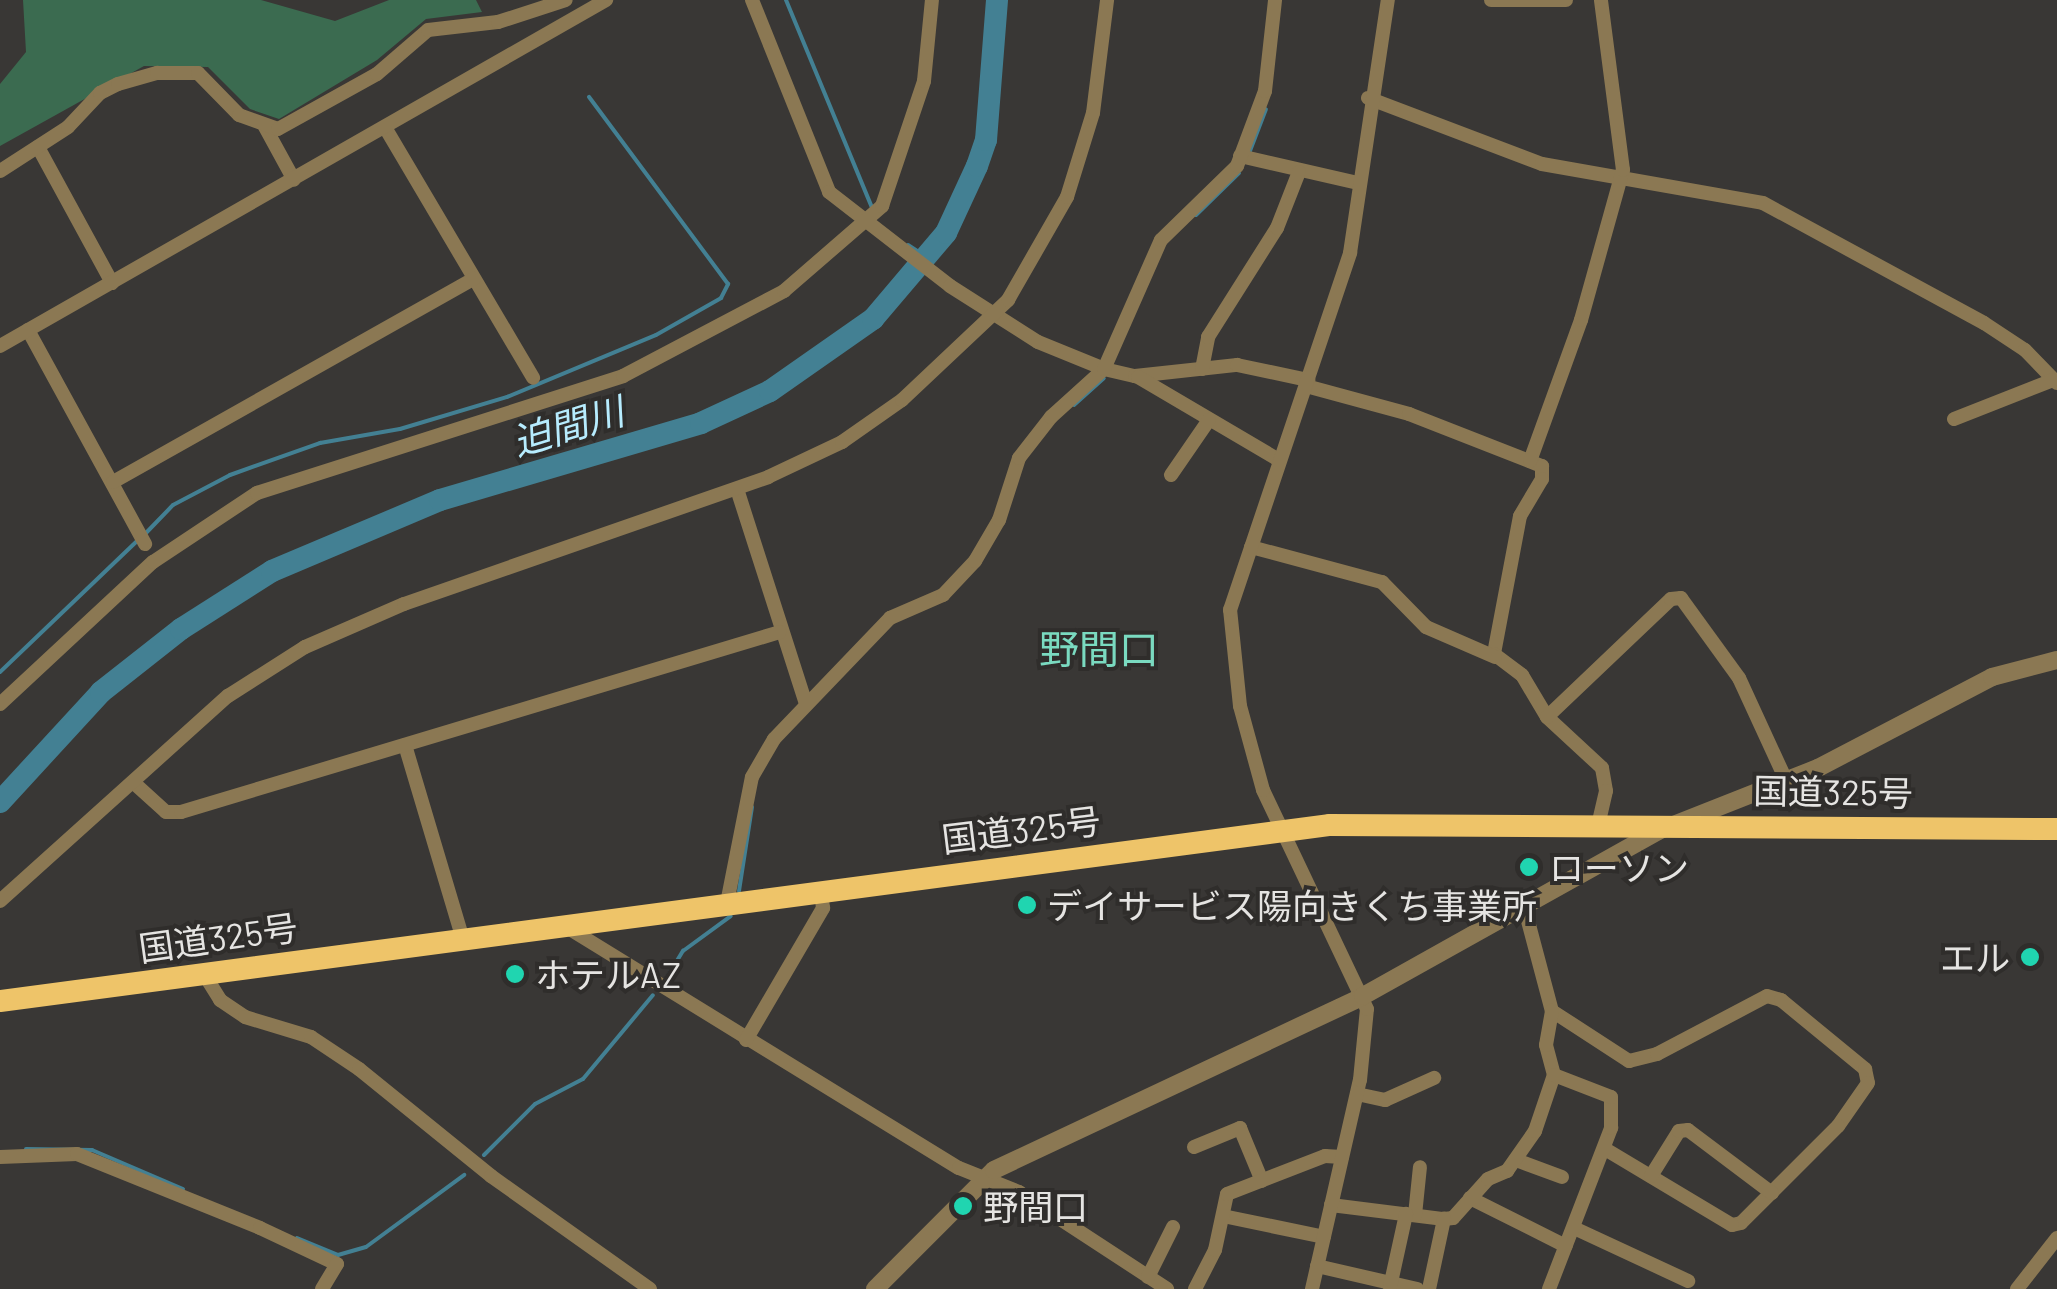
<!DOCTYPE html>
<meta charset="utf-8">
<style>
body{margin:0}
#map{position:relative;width:2057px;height:1289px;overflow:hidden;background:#393735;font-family:Barlow,"Noto Sans JP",sans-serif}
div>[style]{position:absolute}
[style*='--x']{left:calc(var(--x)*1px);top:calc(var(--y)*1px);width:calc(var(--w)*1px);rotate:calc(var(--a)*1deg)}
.forest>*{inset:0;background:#3b6b50}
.stream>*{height:4px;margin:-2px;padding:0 2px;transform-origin:2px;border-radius:2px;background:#438093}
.river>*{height:22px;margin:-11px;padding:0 11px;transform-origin:11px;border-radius:11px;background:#438093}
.minor>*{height:14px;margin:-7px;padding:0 7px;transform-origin:7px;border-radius:7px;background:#8b7853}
.tertiary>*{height:18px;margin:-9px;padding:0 9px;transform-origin:9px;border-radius:9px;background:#8b7853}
.trunk>*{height:22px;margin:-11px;padding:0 11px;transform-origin:11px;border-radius:11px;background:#eec469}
.dots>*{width:28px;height:28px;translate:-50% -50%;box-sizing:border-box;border:5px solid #2f2d2b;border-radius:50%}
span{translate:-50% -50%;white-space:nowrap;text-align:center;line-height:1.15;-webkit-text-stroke:8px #2f2d2b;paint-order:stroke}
.street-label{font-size:35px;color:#e5e4e2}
.poi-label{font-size:35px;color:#e5e4e2}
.left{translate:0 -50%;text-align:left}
.right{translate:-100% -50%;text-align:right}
.water-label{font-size:38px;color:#b7ecfe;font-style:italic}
.quarter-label{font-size:40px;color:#7adac0}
</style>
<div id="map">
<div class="forest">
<i style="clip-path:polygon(23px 0,261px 0,335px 21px,389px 0,476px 0,482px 12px,426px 19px,377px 60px,279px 119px,250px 109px,208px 67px,144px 66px,0 146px,0 84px,26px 52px)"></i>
</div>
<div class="stream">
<i style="--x:786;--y:0;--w:225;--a:67.5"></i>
<i style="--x:1248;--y:156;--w:50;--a:-69"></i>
<i style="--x:1196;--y:215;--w:60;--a:-44.3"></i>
<i style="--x:908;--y:245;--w:24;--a:33"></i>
<i style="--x:1074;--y:405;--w:40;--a:-42"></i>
<i style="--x:145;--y:534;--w:40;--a:-46"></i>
<i style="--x:173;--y:505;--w:64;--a:-27.8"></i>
<i style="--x:230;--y:475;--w:96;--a:-19.6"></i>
<i style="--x:320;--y:443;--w:81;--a:-9.9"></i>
<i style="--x:400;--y:429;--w:112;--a:-16.7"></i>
<i style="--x:507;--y:397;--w:161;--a:-22.6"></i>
<i style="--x:656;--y:335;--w:75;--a:-29.6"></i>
<i style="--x:721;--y:298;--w:16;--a:-63"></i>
<i style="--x:728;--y:284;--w:233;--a:-126.6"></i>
<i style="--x:0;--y:672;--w:191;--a:-43.7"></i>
<i style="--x:739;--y:891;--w:85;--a:-81.2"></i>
<i style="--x:666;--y:979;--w:33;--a:-59"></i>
<i style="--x:683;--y:951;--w:59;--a:-36.1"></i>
<i style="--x:26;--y:1149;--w:66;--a:0.9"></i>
<i style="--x:92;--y:1150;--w:99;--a:23.2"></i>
<i style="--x:484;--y:1155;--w:72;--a:-45"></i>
<i style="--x:535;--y:1104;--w:54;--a:-27.5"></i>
<i style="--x:583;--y:1079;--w:109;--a:-50.2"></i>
<i style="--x:297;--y:1238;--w:44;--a:22.5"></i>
<i style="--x:338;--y:1255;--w:29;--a:-16"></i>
<i style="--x:366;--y:1247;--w:122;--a:-36.3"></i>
</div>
<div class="river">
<i style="--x:0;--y:802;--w:149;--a:-47.4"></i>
<i style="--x:101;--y:692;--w:102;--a:-38.2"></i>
<i style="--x:181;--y:629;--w:108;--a:-32.5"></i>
<i style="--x:272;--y:571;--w:182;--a:-22.9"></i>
<i style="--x:440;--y:500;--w:272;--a:-16.4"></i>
<i style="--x:701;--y:423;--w:76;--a:-24.9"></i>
<i style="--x:770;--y:391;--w:126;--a:-35"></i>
<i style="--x:873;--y:319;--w:113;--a:-49.7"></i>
<i style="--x:946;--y:233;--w:74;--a:-65.2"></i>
<i style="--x:977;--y:166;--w:28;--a:-71"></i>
<i style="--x:986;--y:140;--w:140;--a:-85.5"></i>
</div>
<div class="minor">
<i style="--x:752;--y:0;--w:207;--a:68.1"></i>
<i style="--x:829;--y:192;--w:153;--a:37.8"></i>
<i style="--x:950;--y:286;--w:104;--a:32.5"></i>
<i style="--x:1038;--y:342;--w:71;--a:22.2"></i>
<i style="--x:1104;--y:369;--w:32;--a:13"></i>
<i style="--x:1135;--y:376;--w:103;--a:-6.2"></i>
<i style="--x:1237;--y:365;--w:73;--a:11.9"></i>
<i style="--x:1491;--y:0;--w:75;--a:0"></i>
<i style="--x:1368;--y:98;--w:186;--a:20.8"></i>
<i style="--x:1542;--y:164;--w:224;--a:10"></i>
<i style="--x:1763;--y:203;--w:251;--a:28.5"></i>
<i style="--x:1984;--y:323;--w:49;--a:33.4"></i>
<i style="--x:2025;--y:350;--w:46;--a:45.9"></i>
<i style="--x:265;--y:127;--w:60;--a:61.3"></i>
<i style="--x:386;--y:129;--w:289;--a:59.4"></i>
<i style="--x:38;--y:147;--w:155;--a:61.4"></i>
<i style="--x:1240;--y:156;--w:121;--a:12.9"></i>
<i style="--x:0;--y:171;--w:81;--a:-32.9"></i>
<i style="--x:68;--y:127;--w:47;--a:-46.7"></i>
<i style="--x:100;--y:93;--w:20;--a:-27"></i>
<i style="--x:118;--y:84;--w:41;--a:-15.8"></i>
<i style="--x:157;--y:73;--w:41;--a:0"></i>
<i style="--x:198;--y:73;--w:59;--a:45.7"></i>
<i style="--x:239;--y:115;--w:41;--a:19.7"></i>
<i style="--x:278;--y:129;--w:113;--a:-29.1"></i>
<i style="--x:377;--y:74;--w:67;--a:-40.8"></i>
<i style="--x:428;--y:30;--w:70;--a:-6.5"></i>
<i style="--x:498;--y:22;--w:71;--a:-17.9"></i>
<i style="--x:28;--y:330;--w:244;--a:61.3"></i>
<i style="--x:0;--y:346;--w:698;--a:-29.72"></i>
<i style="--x:1202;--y:369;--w:33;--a:-79"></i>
<i style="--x:1208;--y:337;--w:129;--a:-57.7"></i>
<i style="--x:1277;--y:228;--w:60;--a:-68.6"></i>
<i style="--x:1138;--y:377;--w:164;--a:30.5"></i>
<i style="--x:1306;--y:386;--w:107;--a:15.2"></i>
<i style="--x:1409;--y:414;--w:143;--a:21.4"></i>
<i style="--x:1542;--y:466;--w:13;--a:90"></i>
<i style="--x:1542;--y:479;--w:43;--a:120.7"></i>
<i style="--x:1520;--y:516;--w:140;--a:100.7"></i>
<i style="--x:1494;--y:654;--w:35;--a:37"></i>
<i style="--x:1522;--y:675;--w:49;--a:59.2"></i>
<i style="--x:1547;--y:717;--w:75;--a:42.8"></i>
<i style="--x:1602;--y:768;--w:23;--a:80"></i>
<i style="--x:1606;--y:791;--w:32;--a:103"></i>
<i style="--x:1954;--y:419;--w:106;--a:-21.5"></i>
<i style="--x:1530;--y:461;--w:150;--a:-70.1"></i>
<i style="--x:1581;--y:320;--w:156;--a:-74.4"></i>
<i style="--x:1623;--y:170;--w:171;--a:-97.4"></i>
<i style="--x:1171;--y:475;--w:67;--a:-55.4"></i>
<i style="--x:113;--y:482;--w:414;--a:-29.4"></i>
<i style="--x:737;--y:489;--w:223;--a:72.2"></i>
<i style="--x:1251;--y:547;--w:136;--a:15"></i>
<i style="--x:1382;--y:582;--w:63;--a:45.6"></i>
<i style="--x:1426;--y:627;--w:75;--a:23.5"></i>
<i style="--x:0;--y:704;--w:209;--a:-42.9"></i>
<i style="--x:153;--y:562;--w:125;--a:-33.6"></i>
<i style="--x:257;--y:493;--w:384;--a:-17.7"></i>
<i style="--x:623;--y:376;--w:182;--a:-27.8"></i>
<i style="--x:784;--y:291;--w:130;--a:-40.9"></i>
<i style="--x:882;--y:206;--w:132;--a:-71.4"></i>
<i style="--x:924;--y:81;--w:81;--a:-84.4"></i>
<i style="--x:1547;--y:717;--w:171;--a:-43.6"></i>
<i style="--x:1671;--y:599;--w:10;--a:-6"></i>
<i style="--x:1681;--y:598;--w:99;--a:54.1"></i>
<i style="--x:1739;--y:678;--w:112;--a:65.3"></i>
<i style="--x:405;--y:745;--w:202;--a:73.4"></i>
<i style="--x:134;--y:783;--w:43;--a:42.2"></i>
<i style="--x:166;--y:812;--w:15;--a:0"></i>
<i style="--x:181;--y:812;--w:625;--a:-16.73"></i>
<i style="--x:0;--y:901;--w:307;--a:-42"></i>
<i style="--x:228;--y:696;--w:91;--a:-32.5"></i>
<i style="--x:305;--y:647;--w:108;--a:-23.5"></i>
<i style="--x:404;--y:604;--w:386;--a:-19.2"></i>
<i style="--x:768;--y:477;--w:82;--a:-25.3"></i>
<i style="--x:842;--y:442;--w:73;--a:-35"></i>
<i style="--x:902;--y:400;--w:146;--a:-43.3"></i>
<i style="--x:1008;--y:300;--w:119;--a:-60.2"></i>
<i style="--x:1067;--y:197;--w:88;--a:-72.8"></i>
<i style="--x:1093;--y:113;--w:114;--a:-82.9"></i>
<i style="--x:727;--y:903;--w:128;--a:-78.8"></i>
<i style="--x:752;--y:777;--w:44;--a:-59.9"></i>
<i style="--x:774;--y:739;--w:168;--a:-46.2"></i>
<i style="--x:890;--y:618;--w:58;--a:-23.5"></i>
<i style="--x:943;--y:595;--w:47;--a:-46.7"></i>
<i style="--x:975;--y:561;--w:48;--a:-59.7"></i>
<i style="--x:999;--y:520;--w:65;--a:-72.1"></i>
<i style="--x:1019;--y:458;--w:52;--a:-52"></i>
<i style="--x:1051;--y:417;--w:72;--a:-42.2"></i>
<i style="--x:1104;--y:369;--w:141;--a:-66.2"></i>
<i style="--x:1161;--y:240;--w:106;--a:-44.2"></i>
<i style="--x:1237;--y:166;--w:80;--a:-69.5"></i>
<i style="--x:1265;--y:91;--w:92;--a:-83.7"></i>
<i style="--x:1524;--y:906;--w:109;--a:75.1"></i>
<i style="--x:1552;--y:1011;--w:92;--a:33"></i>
<i style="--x:1629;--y:1061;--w:29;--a:-14"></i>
<i style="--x:1657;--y:1054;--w:124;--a:-27.8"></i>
<i style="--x:1767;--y:996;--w:15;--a:16"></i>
<i style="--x:1781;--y:1000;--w:109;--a:39.4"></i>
<i style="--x:1865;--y:1069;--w:14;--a:78"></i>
<i style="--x:1868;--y:1083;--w:52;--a:124.9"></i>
<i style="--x:1838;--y:1126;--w:137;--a:135"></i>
<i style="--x:1741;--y:1223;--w:9;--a:167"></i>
<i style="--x:1732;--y:1225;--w:148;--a:-149.1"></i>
<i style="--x:565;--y:926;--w:462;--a:31.6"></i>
<i style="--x:959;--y:1168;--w:65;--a:21.8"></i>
<i style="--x:1019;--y:1192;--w:177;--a:33.2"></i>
<i style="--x:204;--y:974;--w:31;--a:58"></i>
<i style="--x:220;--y:1000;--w:30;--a:34"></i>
<i style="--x:245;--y:1017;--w:69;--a:16.9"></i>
<i style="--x:311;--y:1037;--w:58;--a:33.7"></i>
<i style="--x:359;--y:1069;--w:170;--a:39"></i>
<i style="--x:491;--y:1176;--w:195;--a:35.4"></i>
<i style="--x:746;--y:1040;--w:153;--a:-59.7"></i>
<i style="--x:823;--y:908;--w:17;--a:-97"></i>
<i style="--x:1357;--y:1094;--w:29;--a:12"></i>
<i style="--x:1385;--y:1100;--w:54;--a:-24.2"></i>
<i style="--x:1194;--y:1147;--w:50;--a:-22.4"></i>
<i style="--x:1240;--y:1128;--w:57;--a:67.5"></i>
<i style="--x:0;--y:1157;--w:77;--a:-2.2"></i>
<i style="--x:77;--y:1154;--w:197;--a:22"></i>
<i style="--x:260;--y:1228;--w:85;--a:25.1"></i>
<i style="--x:337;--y:1264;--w:29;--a:121"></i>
<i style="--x:1516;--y:1160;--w:49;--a:20.3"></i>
<i style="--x:1651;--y:1176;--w:53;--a:-58.1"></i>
<i style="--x:1679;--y:1131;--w:9;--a:-6"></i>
<i style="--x:1688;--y:1130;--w:105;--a:36.9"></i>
<i style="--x:1470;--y:1198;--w:107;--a:26.6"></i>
<i style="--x:1331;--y:1205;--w:114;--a:7.1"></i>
<i style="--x:1444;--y:1219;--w:9;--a:-6"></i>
<i style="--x:1453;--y:1218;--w:52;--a:-48.1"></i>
<i style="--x:1488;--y:1179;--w:21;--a:-23"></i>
<i style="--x:1507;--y:1171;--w:49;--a:-55"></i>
<i style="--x:1535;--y:1131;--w:59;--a:-71.3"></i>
<i style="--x:1554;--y:1075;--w:31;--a:-105"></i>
<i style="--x:1546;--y:1045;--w:35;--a:-80"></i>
<i style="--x:1415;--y:1215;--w:48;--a:-84.1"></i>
<i style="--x:1223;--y:1216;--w:103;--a:11.7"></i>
<i style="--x:1574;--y:1228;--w:126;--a:24.9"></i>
<i style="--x:1317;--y:1266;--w:103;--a:13"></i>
<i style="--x:1148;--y:1277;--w:56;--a:-63.4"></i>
<i style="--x:1390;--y:1287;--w:75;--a:-77.6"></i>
<i style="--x:1195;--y:1289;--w:44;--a:-62.9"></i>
<i style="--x:1215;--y:1250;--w:57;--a:-77.9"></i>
<i style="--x:1227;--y:1194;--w:105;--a:-21.2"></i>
<i style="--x:1325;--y:1156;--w:17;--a:3"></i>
<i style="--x:1312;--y:1289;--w:214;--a:-77.1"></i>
<i style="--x:1360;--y:1080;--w:71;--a:-84.4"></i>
<i style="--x:1367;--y:1009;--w:242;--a:-115.4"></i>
<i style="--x:1263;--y:790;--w:87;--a:-105.3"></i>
<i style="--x:1240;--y:706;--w:97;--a:-95.9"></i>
<i style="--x:1230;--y:610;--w:377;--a:-71.4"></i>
<i style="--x:1350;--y:253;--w:256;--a:-81.5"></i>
<i style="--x:1429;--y:1289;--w:72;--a:-77.9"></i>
<i style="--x:1549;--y:1289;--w:173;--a:-68.9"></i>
<i style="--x:1611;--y:1128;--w:31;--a:-90"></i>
<i style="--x:1611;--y:1097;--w:61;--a:-158.9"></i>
<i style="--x:2017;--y:1289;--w:65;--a:-51.9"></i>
</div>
<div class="tertiary">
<i style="--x:875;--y:1289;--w:168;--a:-45"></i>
<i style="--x:994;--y:1170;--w:408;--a:-25.2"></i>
<i style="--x:1363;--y:996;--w:338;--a:-29.2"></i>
<i style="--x:1658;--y:831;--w:172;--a:-21.5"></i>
<i style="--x:1818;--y:768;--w:196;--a:-27.6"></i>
<i style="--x:1992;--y:677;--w:67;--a:-14.7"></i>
</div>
<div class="trunk">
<i style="--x:0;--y:1001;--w:1342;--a:-7.54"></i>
<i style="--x:1330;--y:825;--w:727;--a:0.32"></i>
</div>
<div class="dots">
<i style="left:1529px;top:867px;background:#20d5b0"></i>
<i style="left:1027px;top:905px;background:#20d5b0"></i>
<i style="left:2030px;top:957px;background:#20d5b0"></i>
<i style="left:515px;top:974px;background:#20d5b0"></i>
<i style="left:963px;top:1206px;background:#20d5b0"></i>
</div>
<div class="street-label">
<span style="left:1833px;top:791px;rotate:1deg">国道325号</span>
<span style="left:1021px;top:829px;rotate:-7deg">国道325号</span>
<span style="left:218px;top:937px;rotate:-8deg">国道325号</span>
</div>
<div class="poi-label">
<span class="left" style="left:1549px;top:867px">ローソン</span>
<span class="left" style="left:1047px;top:905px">デイサービス陽向きくち事業所</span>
<span class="right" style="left:2010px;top:957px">エル</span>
<span class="left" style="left:535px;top:974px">ホテルAZ</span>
<span class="left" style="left:983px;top:1206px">野間口</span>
</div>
<div class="water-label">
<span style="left:568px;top:426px;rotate:-17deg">迫間川</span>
</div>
<div class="quarter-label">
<span style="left:1099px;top:648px">野間口</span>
</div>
</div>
